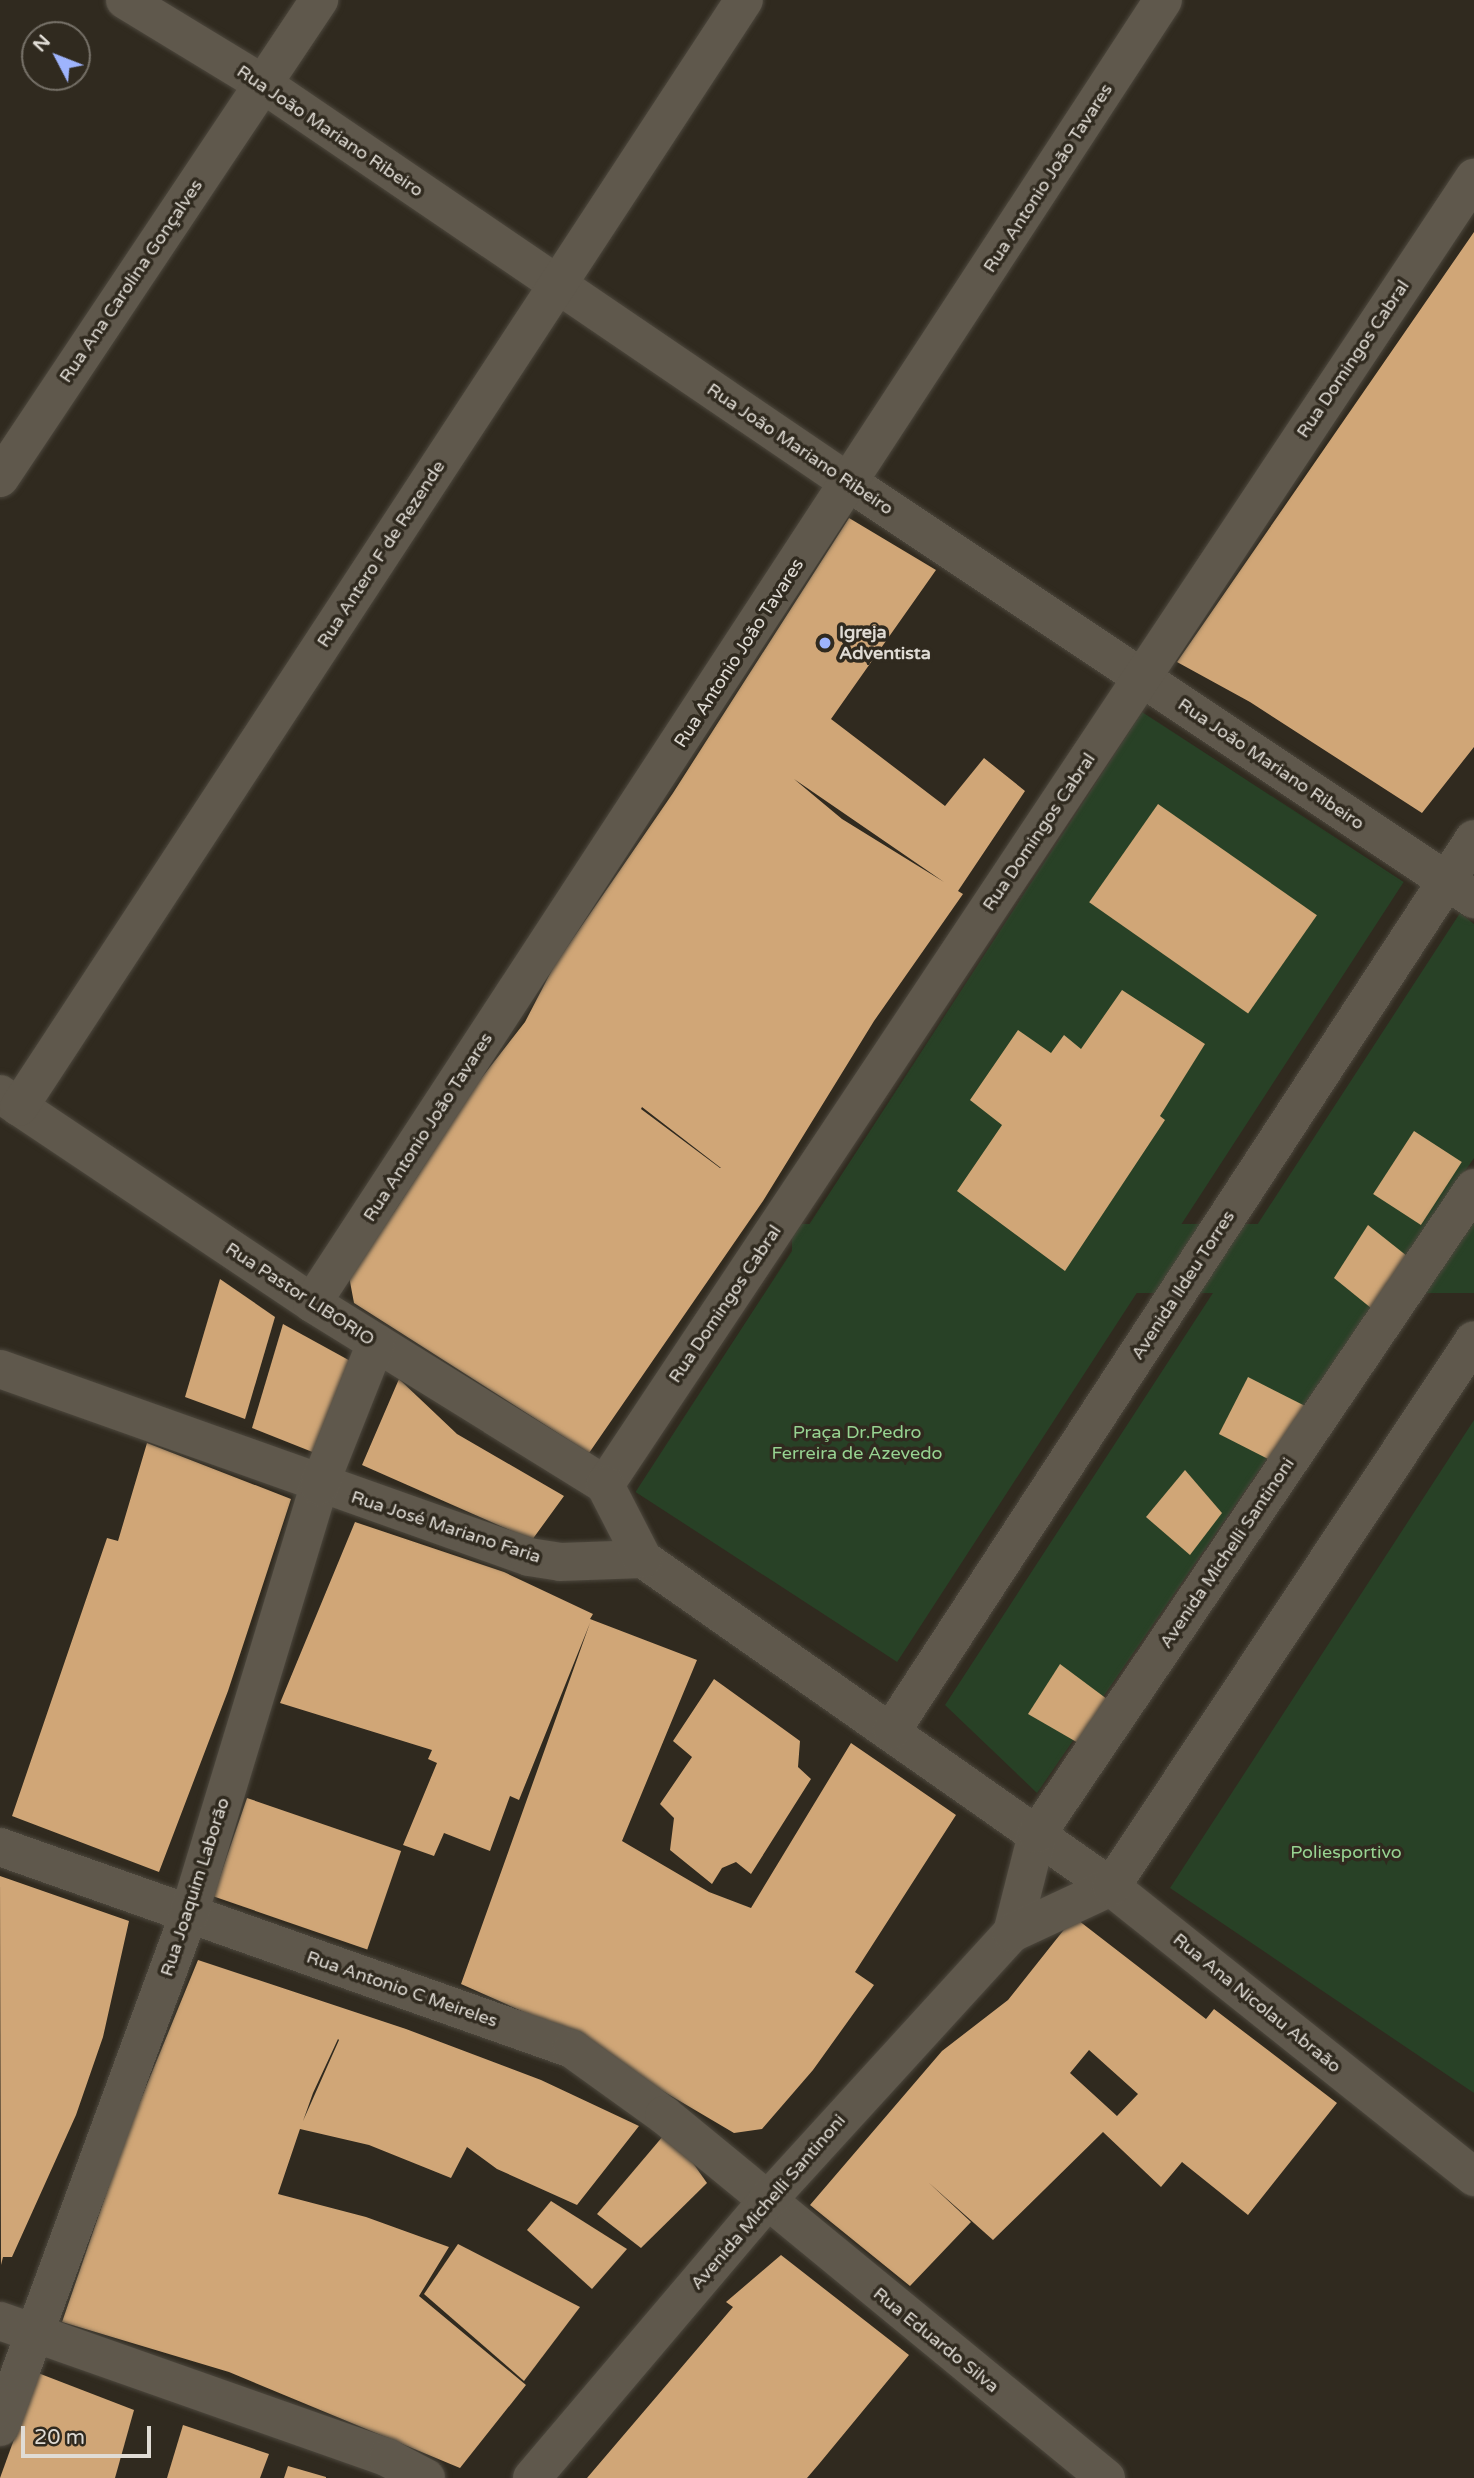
<!DOCTYPE html>
<meta charset="utf-8">
<style>
body{margin:0}
#map{position:relative;width:1474px;height:2478px;overflow:hidden;background:#302a1f;font-family:"Varela Round",sans-serif}
div>[style]{position:absolute}
[style*='--x']{left:calc(var(--x)*1px);top:calc(var(--y)*1px);width:calc(var(--w)*1px);rotate:calc(var(--a)*1deg)}
.green>*{inset:0;background:#284126;transform-origin:0 0}
.building>*{inset:0;background:#d0a677;transform-origin:0 0}
.roads{filter:drop-shadow(0 0 2px #4c473d) drop-shadow(0 0 2px #4c473d)}
.minor>*{height:38px;margin:-19px;padding:0 19px;transform-origin:19px;border-radius:19px;background:#5f584c}
.dots>*{width:19px;height:19px;translate:-50% -50%;box-sizing:border-box;border:4px solid #302a1f;border-radius:50%}
span{translate:-50% -50%;white-space:nowrap;text-align:center;line-height:1.15;-webkit-text-stroke:7px #302a1f;paint-order:stroke}
.street-label{font-size:18px;color:#e0dcd5}
.poi-label{font-size:18px;color:#e0dcd5;font-weight:700}
.left{translate:0 -50%;text-align:left}
.park-label{font-size:18px;color:#97d391}
.north{position:absolute;left:21px;top:21px;width:70px;height:70px;box-sizing:border-box;background:#302a1f;border:2px solid #767168;border-radius:50%;rotate:312deg;font-size:19px;font-weight:700;line-height:28px;text-align:center;color:#e0dcd5}
.north::after{content:'';display:block;margin:auto;width:24px;height:32px;background:#9eb4fd;clip-path:polygon(50% 0,100% 100%,50% 72%,0 100%)}
.scale{position:absolute;left:21px;top:2426px;width:130px;height:32px;box-sizing:border-box;border:4px solid #e0dcd5;border-top:0;padding-left:9px;font-size:21px;line-height:24px;white-space:nowrap;color:#e0dcd5;-webkit-text-stroke:5px #302a1f;paint-order:stroke}
</style>
<div id="map">
<div class="green">
<i style="left:1142px;top:712px;width:312px;height:930px;rotate:33deg"></i>
<i style="clip-path:polygon(1460px 913px,1474px 924px,1474px 1158px,1037px 1793px,945px 1705px)"></i>
<i style="left:1474px;top:1224px;width:69px;height:682px;rotate:90deg"></i>
<i style="clip-path:polygon(1474px 1420px,1474px 2093px,1170px 1888px)"></i>
</div>
<div class="building">
<i style="clip-path:polygon(1474px 232px,1474px 747px,1422px 813px,1250px 702px,1177px 662px)"></i>
<i style="clip-path:polygon(evenodd,849px 518px,936px 570px,831px 719px,945px 806px,984px 758px,1025px 791px,958px 891px,963px 894px,874px 1021px,763px 1201px,589px 1453px,354px 1303px,348px 1271px,394px 1212px,476px 1085px,525px 1022px,554px 966px,673px 793px,849px 518px,794px 779px,944px 882px,842px 819px,794px 779px,849px 518px,642px 1107px,721px 1168px,720px 1168px,641px 1109px,642px 1107px)"></i>
<i style="left:1158px;top:804px;width:194px;height:120px;rotate:35deg"></i>
<i style="clip-path:polygon(1122px 990px,1205px 1044px,1160px 1116px,1165px 1120px,1065px 1271px,957px 1191px,1002px 1125px,970px 1100px,1018px 1030px,1051px 1053px,1064px 1035px,1081px 1049px)"></i>
<i style="left:1414px;top:1131px;width:57px;height:75px;rotate:33deg"></i>
<i style="clip-path:polygon(1368px 1225px,1407px 1256px,1371px 1308px,1334px 1278px)"></i>
<i style="clip-path:polygon(220px 1279px,275px 1317px,245px 1419px,185px 1397px)"></i>
<i style="clip-path:polygon(283px 1324px,354px 1363px,320px 1455px,252px 1428px)"></i>
<i style="left:1248px;top:1377px;width:63px;height:64px;rotate:27deg"></i>
<i style="clip-path:polygon(399px 1379px,457px 1434px,564px 1496px,532px 1540px,362px 1465px)"></i>
<i style="clip-path:polygon(147px 1443px,291px 1499px,228px 1691px,159px 1872px,12px 1816px,107px 1538px,118px 1541px)"></i>
<i style="clip-path:polygon(1185px 1470px,1222px 1513px,1190px 1555px,1146px 1517px)"></i>
<i style="clip-path:polygon(355px 1522px,504px 1572px,593px 1614px,590px 1619px,697px 1660px,622px 1841px,709px 1892px,751px 1908px,851px 1743px,956px 1815px,855px 1972px,874px 1985px,813px 2070px,762px 2129px,734px 2133px,544px 2021px,461px 1984px,590px 1623px,519px 1800px,510px 1796px,490px 1851px,444px 1833px,434px 1856px,403px 1845px,437px 1763px,428px 1759px,432px 1750px,280px 1703px)"></i>
<i style="clip-path:polygon(1060px 1664px,1111px 1702px,1080px 1744px,1028px 1714px)"></i>
<i style="clip-path:polygon(714px 1679px,800px 1741px,798px 1767px,811px 1779px,751px 1874px,736px 1862px,722px 1868px,712px 1884px,670px 1850px,674px 1818px,660px 1804px,692px 1757px,673px 1741px)"></i>
<i style="left:247px;top:1798px;width:163px;height:104px;rotate:19deg"></i>
<i style="clip-path:polygon(0 1876px,129px 1921px,103px 2037px,76px 2115px,12px 2257px,3px 2257px,1px 2265px)"></i>
<i style="clip-path:polygon(evenodd,1074px 1917px,1206px 2019px,1214px 2009px,1337px 2103px,1248px 2215px,1182px 2162px,1161px 2187px,1103px 2132px,993px 2240px,928px 2182px,971px 2222px,910px 2286px,810px 2205px,942px 2051px,1008px 2000px,1074px 1917px,1089px 2050px,1138px 2094px,1117px 2116px,1070px 2073px,1089px 2050px)"></i>
<i style="clip-path:polygon(evenodd,198px 1960px,406px 2029px,541px 2080px,639px 2126px,577px 2205px,497px 2169px,467px 2147px,451px 2178px,369px 2145px,300px 2129px,278px 2194px,366px 2217px,449px 2247px,419px 2296px,526px 2385px,460px 2468px,229px 2372px,62px 2322px,127px 2133px,198px 1960px,338px 2039px,339px 2040px,303px 2121px,313px 2093px,338px 2039px)"></i>
<i style="clip-path:polygon(669px 2129px,707px 2183px,641px 2248px,597px 2214px)"></i>
<i style="clip-path:polygon(551px 2201px,627px 2249px,592px 2289px,527px 2230px)"></i>
<i style="clip-path:polygon(458px 2244px,580px 2307px,524px 2381px,424px 2294px)"></i>
<i style="clip-path:polygon(781px 2255px,909px 2355px,819px 2464px,807px 2478px,587px 2478px,733px 2307px,726px 2302px)"></i>
<i style="clip-path:polygon(38px 2373px,134px 2410px,115px 2478px,0 2478px)"></i>
<i style="clip-path:polygon(183px 2425px,269px 2454px,260px 2478px,167px 2478px)"></i>
<i style="clip-path:polygon(288px 2466px,326px 2477px,326px 2478px,284px 2478px)"></i>
</div>
<div class="roads">
<div class="minor">
<i style="--x:125;--y:0;--w:162;--a:31.3"></i>
<i style="--x:263;--y:84;--w:711;--a:34.23"></i>
<i style="--x:851;--y:484;--w:749;--a:33.67"></i>
<i style="--x:0;--y:478;--w:575;--a:-56.28"></i>
<i style="--x:0;--y:1094;--w:376;--a:33.8"></i>
<i style="--x:312;--y:1303;--w:345;--a:31.8"></i>
<i style="--x:19;--y:1107;--w:1323;--a:-56.78"></i>
<i style="--x:312;--y:1303;--w:1556;--a:-56.85"></i>
<i style="--x:0;--y:1369;--w:561;--a:19.56"></i>
<i style="--x:529;--y:1557;--w:31;--a:9"></i>
<i style="--x:560;--y:1562;--w:83;--a:-2.1"></i>
<i style="--x:643;--y:1559;--w:571;--a:35.02"></i>
<i style="--x:1111;--y:1887;--w:465;--a:38.6"></i>
<i style="--x:605;--y:1485;--w:1570;--a:-56.38"></i>
<i style="--x:605;--y:1485;--w:83;--a:62.8"></i>
<i style="--x:892;--y:1730;--w:1064;--a:-56.85"></i>
<i style="--x:0;--y:1847;--w:607;--a:19.45"></i>
<i style="--x:572;--y:2049;--w:113;--a:35.7"></i>
<i style="--x:664;--y:2115;--w:572;--a:39.4"></i>
<i style="--x:1012;--y:1933;--w:102;--a:-75.8"></i>
<i style="--x:1037;--y:1834;--w:780;--a:-55.92"></i>
<i style="--x:0;--y:2321;--w:411;--a:19.4"></i>
<i style="--x:388;--y:2458;--w:43;--a:27.8"></i>
<i style="--x:0;--y:2427;--w:547;--a:-69.78"></i>
<i style="--x:189;--y:1914;--w:447;--a:-73.1"></i>
<i style="--x:319;--y:1486;--w:154;--a:-68.3"></i>
<i style="--x:532;--y:2478;--w:362;--a:-49.7"></i>
<i style="--x:766;--y:2202;--w:365;--a:-47.6"></i>
<i style="--x:1012;--y:1933;--w:109;--a:-24.9"></i>
<i style="--x:1111;--y:1887;--w:656;--a:-56.43"></i>
</div>
</div>
<div class="dots">
<i style="left:825px;top:643px;background:#9eb4fd"></i>
</div>
<div class="street-label">
<span style="left:330px;top:131px;rotate:34deg">Rua João Mariano Ribeiro</span>
<span style="left:1048px;top:178px;rotate:-57deg">Rua Antonio João Tavares</span>
<span style="left:131px;top:281px;rotate:-56deg">Rua Ana Carolina Gonçalves</span>
<span style="left:1353px;top:359px;rotate:-56deg">Rua Domingos Cabral</span>
<span style="left:800px;top:449px;rotate:34deg">Rua João Mariano Ribeiro</span>
<span style="left:381px;top:554px;rotate:-57deg">Rua Antero F de Rezende</span>
<span style="left:739px;top:653px;rotate:-57deg">Rua Antonio João Tavares</span>
<span style="left:1271px;top:764px;rotate:34deg">Rua João Mariano Ribeiro</span>
<span style="left:1039px;top:832px;rotate:-56deg">Rua Domingos Cabral</span>
<span style="left:428px;top:1127px;rotate:-57deg">Rua Antonio João Tavares</span>
<span style="left:1183px;top:1285px;rotate:-57deg">Avenida Ildeu Torres</span>
<span style="left:300px;top:1294px;rotate:33deg">Rua Pastor LIBORIO</span>
<span style="left:725px;top:1304px;rotate:-56deg">Rua Domingos Cabral</span>
<span style="left:446px;top:1527px;rotate:18deg">Rua José Mariano Faria</span>
<span style="left:1227px;top:1553px;rotate:-56deg">Avenida Michelli Santinoni</span>
<span style="left:195px;top:1887px;rotate:-72deg">Rua Joaquim Laborão</span>
<span style="left:402px;top:1989px;rotate:19deg">Rua Antonio C Meireles</span>
<span style="left:1257px;top:2003px;rotate:39deg">Rua Ana Nicolau Abraão</span>
<span style="left:768px;top:2202px;rotate:-49deg">Avenida Michelli Santinoni</span>
<span style="left:936px;top:2340px;rotate:39deg">Rua Eduardo Silva</span>
</div>
<div class="poi-label">
<span class="left" style="left:839px;top:643px">Igreja<br>Adventista</span>
</div>
<div class="park-label">
<span style="left:857px;top:1443px">Praça Dr.Pedro<br>Ferreira de Azevedo</span>
<span style="left:1346px;top:1852px">Poliesportivo</span>
</div>
<div class="north">N</div>
<div class="scale">20 m</div>
</div>
